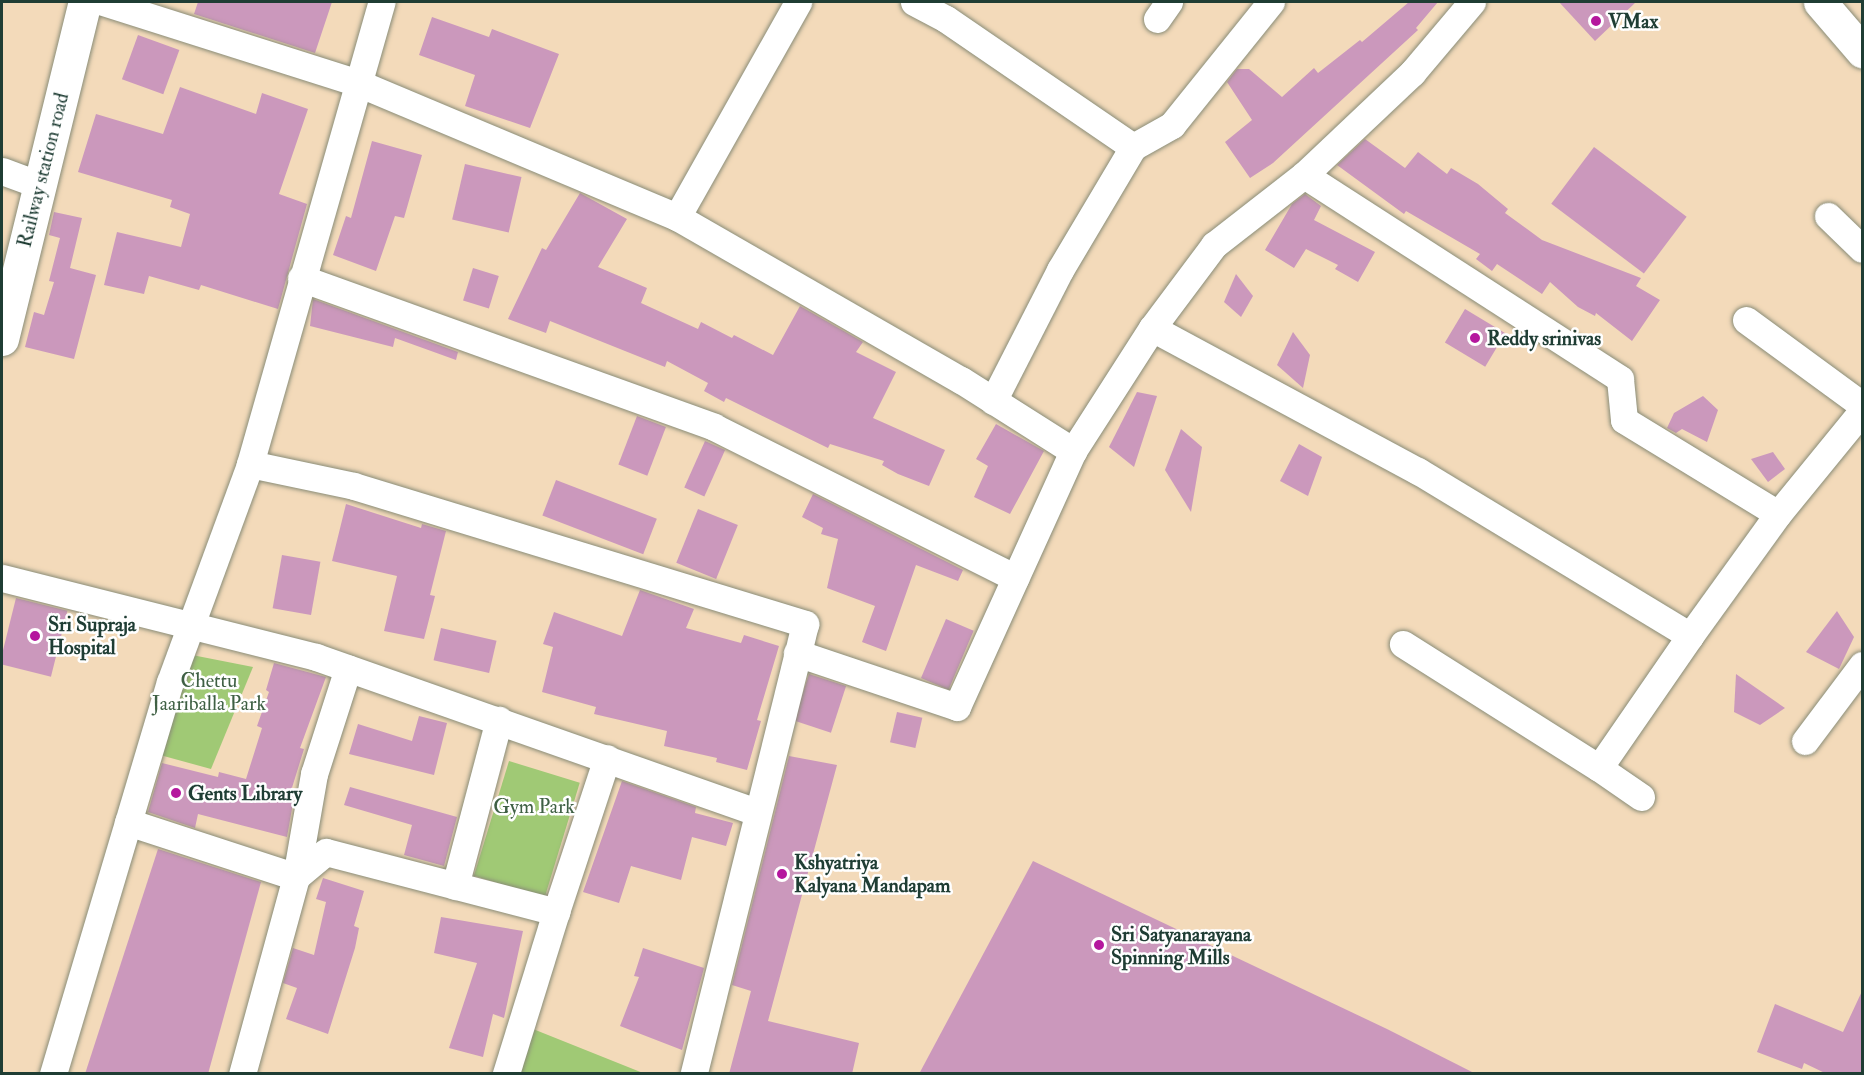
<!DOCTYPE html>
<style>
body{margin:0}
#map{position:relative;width:1864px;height:1075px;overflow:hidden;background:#f3daba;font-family:"IM FELL Double Pica",serif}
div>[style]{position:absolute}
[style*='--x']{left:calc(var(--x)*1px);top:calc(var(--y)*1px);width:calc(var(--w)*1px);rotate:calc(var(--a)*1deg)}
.green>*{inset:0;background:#a0c975;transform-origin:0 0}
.building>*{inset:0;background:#cb98bc;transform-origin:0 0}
.roads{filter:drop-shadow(0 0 2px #898c77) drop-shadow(0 0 2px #898c77)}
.street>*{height:27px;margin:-13.5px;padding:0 13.5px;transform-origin:13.5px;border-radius:13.5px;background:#fff}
.secondary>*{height:33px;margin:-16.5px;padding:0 16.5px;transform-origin:16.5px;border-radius:16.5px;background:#fff}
.primary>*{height:33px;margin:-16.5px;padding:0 16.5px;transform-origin:16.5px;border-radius:16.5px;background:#fff}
.dots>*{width:16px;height:16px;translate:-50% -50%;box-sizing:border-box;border:3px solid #fff;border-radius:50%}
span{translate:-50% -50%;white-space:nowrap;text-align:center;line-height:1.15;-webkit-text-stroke:5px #fff;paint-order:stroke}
.poi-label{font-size:20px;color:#1f3d34;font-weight:700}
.left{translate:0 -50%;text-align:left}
.street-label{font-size:20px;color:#1f3d34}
.park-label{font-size:20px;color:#3f6044}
.frame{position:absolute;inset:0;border:3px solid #1f3d34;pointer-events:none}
</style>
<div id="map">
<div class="green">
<i style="clip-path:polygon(187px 654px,253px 667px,211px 769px,160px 755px)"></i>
<i style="left:509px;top:761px;width:74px;height:120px;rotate:17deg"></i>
<i style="clip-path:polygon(528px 1027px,643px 1073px,516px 1074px)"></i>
</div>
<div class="building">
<i style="clip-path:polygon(198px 2px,332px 2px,315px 53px,194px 14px)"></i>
<i style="clip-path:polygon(1409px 2px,1438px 2px,1416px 28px,1418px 30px,1273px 163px,1250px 178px,1225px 142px,1252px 120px,1227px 82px,1237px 69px,1249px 69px,1282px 97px,1314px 68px,1318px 73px,1360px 40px,1362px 42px)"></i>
<i style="clip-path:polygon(1559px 2px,1636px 2px,1595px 41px)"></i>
<i style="clip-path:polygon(432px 17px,489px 37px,492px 29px,559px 54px,530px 128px,465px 106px,475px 75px,419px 55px)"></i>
<i style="left:138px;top:35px;width:44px;height:47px;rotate:20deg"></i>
<i style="clip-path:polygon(180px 87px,256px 114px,262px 93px,308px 109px,279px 194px,307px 204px,278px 309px,201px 285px,199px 290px,149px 276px,144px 294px,104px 285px,117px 232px,181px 247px,190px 214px,170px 207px,172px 200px,78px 172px,96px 114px,163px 134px)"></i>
<i style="clip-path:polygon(1365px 139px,1405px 168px,1418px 152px,1447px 174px,1451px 168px,1478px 184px,1508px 209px,1505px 213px,1542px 240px,1641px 278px,1636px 286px,1660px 300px,1632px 341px,1596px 313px,1595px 316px,1578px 307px,1550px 282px,1542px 294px,1497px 264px,1492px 271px,1476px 259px,1480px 254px,1406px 211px,1404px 214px,1337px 165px)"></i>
<i style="clip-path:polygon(372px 141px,422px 155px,404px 218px,395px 216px,376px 271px,333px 255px,346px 216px,351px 218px)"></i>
<i style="left:1594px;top:147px;width:116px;height:71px;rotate:37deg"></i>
<i style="left:465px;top:164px;width:58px;height:57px;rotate:13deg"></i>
<i style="clip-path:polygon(580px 193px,627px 219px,598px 267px,647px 288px,641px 303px,698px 329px,701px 322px,732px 338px,734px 335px,773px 355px,800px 306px,863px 342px,856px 352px,896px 372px,873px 418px,945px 450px,929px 486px,898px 474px,882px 465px,884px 461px,830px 444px,828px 448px,726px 398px,724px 402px,704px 391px,708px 383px,667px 361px,665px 367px,550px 321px,546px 333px,508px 319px,542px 248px,546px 250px)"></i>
<i style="clip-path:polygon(1305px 194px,1321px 206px,1314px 220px,1375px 252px,1358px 282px,1335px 269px,1338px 265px,1306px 249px,1294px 268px,1265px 250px,1292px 204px)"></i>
<i style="clip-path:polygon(54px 212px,82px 218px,70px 268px,96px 275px,74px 359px,25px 347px,34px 312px,44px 315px,54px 282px,49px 281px,60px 238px,49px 235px)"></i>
<i style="left:473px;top:268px;width:27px;height:34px;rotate:17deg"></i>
<i style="clip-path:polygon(1236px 274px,1253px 296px,1241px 317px,1224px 302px)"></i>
<i style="clip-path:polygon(313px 299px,458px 352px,456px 360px,395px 338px,393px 347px,310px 326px)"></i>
<i style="left:1465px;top:309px;width:47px;height:39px;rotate:31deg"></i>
<i style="clip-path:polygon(1293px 332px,1310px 355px,1303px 388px,1277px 365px)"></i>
<i style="clip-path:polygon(1137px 392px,1157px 396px,1134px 467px,1109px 447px)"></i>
<i style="clip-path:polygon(1703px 396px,1718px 410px,1707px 442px,1682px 429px,1676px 433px,1667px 428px,1674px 413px)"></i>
<i style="left:637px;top:416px;width:31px;height:52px;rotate:21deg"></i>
<i style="clip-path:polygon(996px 424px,1044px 451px,1010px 514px,974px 497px,988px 466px,976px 459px)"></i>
<i style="clip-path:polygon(1181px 429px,1202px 447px,1191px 512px,1165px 470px)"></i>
<i style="left:705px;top:441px;width:22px;height:51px;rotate:24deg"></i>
<i style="clip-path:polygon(1299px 444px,1322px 457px,1308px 496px,1280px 481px)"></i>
<i style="clip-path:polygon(1773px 452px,1785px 469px,1768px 482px,1751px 459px)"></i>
<i style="left:556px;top:480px;width:108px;height:38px;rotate:21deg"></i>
<i style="clip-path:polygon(813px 494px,963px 570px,958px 581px,916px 565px,886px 651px,862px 642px,875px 606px,827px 588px,838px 539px,821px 534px,823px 528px,802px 517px)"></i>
<i style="clip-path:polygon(346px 504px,421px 528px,422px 524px,446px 531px,430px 595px,435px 596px,424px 639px,384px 631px,397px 576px,332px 561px)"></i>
<i style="left:698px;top:509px;width:43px;height:58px;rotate:22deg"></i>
<i style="left:282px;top:555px;width:39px;height:54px;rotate:10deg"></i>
<i style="clip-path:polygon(640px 590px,694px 609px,686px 628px,741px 643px,744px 635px,779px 646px,757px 720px,761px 721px,747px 770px,716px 762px,717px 758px,664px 746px,667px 731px,594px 714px,596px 707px,542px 692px,553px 647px,543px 644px,554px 612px,622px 636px)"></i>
<i style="left:16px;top:598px;width:53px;height:68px;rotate:14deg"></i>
<i style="clip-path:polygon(1837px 611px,1854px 637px,1839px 669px,1806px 652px)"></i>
<i style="left:946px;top:619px;width:30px;height:64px;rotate:23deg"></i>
<i style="left:441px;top:628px;width:57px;height:33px;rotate:13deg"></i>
<i style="clip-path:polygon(274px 663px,326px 677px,300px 748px,304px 749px,291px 791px,295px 792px,287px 837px,198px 814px,195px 828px,148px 812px,162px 763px,218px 777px,219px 772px,246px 779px,262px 728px,257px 726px,269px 692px,266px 690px)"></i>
<i style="left:809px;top:674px;width:39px;height:49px;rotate:18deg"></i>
<i style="clip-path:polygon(1736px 674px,1785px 708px,1760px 725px,1734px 712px)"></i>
<i style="left:897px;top:712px;width:26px;height:31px;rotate:13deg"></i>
<i style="clip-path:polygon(419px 716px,447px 723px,434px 775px,349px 754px,358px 724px,412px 741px)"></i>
<i style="clip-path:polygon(789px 756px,837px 765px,768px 1021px,859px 1043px,852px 1074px,729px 1074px,751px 991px,732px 985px)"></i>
<i style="clip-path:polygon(622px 781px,696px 807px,695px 813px,733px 823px,726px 846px,692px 837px,681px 880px,631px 866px,619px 903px,583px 892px)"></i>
<i style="clip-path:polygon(350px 787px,457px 817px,444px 866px,404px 855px,412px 825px,344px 805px)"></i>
<i style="clip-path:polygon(158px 849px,261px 882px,208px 1074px,85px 1074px)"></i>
<i style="clip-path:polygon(1033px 861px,1387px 1029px,1476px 1074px,919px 1074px)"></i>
<i style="clip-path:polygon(323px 878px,364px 891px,354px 926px,359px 928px,355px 948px,328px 1034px,286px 1019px,297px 988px,283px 983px,293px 948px,314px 955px,326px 902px,316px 899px)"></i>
<i style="clip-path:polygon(441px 917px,523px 931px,504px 1018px,493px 1014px,483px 1057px,449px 1048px,477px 963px,434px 953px)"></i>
<i style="clip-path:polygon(643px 948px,704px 968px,682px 1050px,620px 1026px,639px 977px,634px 976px)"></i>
<i style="clip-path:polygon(1863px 989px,1863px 1074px,1827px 1074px,1804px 1063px,1802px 1069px,1757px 1052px,1775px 1004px,1843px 1032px)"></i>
</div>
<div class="roads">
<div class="street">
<i style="--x:103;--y:2;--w:268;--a:17.6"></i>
<i style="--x:358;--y:83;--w:346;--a:22.8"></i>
<i style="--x:677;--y:217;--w:327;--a:29.9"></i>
<i style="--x:961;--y:380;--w:133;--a:32.4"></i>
<i style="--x:1073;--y:451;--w:281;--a:114.4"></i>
<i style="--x:957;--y:707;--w:169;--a:-161.4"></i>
<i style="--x:914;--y:2;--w:36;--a:28"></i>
<i style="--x:946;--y:19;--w:227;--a:34.4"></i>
<i style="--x:1157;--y:19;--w:21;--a:-55"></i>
<i style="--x:2;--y:171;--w:40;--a:20.2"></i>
<i style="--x:1304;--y:175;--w:376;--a:32.8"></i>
<i style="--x:1620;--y:379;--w:41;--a:84.4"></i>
<i style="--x:1624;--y:420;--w:180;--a:31.4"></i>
<i style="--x:1778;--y:514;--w:133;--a:-50.8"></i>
<i style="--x:1828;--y:216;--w:47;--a:44.1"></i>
<i style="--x:677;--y:217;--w:247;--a:-60.6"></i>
<i style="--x:301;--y:278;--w:439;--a:19.8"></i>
<i style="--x:714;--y:427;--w:337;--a:26.6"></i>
<i style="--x:1746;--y:320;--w:144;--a:36.2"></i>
<i style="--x:1152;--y:328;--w:302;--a:28.3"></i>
<i style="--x:1418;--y:471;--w:318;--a:31.2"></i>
<i style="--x:1690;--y:636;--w:160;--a:124.6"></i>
<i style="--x:1599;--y:768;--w:232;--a:-147.7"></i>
<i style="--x:993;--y:401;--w:147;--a:-62.9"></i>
<i style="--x:1060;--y:270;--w:143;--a:-59.3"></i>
<i style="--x:1133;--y:147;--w:45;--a:-29.4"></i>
<i style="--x:1172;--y:125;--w:158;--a:-51.2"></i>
<i style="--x:1073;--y:451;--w:146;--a:-57.3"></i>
<i style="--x:1152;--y:328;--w:104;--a:-53.2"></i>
<i style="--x:1214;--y:245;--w:114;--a:-37.9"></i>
<i style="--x:1304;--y:175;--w:149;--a:-43.4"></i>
<i style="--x:1412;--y:73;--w:93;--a:-49.8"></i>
<i style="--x:250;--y:464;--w:106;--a:11.9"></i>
<i style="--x:354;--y:486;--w:472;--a:17"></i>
<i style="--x:805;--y:624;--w:463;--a:103.9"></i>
<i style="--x:2;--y:578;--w:324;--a:14.1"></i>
<i style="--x:316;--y:657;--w:467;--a:19.4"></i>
<i style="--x:1690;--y:636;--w:150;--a:-54.2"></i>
<i style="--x:1805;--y:741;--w:95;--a:-53.1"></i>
<i style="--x:1599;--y:768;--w:51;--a:34.6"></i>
<i style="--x:128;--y:822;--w:177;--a:18.1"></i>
<i style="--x:296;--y:877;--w:204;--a:105.3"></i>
<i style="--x:296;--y:877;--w:39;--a:-40"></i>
<i style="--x:326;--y:852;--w:238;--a:14.6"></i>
<i style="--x:556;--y:912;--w:170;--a:107.2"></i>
<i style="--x:296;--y:877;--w:105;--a:-80.1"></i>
<i style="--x:314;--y:774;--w:111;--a:-72.2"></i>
<i style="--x:455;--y:886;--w:172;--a:-75.2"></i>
<i style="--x:556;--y:912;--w:162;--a:-71.7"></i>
<i style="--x:53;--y:1074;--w:409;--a:-73.4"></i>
<i style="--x:170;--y:682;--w:232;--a:-69.8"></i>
<i style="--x:250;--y:464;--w:480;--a:-74.1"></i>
</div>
<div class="secondary">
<i style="--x:2;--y:339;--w:347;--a:-76.2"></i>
</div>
<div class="primary">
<i style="--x:1820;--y:2;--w:65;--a:49.4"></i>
</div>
</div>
<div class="dots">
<i style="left:1596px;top:21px;background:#b5179e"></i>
<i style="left:1475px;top:338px;background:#b5179e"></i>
<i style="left:35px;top:636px;background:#b5179e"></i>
<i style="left:176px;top:793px;background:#b5179e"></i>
<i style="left:782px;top:874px;background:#b5179e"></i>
<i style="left:1099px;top:945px;background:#b5179e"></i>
</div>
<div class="poi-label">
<span class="left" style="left:1608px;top:21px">VMax</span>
<span class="left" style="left:1487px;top:338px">Reddy srinivas</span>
<span class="left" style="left:48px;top:636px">Sri Supraja<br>Hospital</span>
<span class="left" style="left:188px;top:793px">Gents Library</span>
<span class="left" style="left:794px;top:874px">Kshyatriya<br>Kalyana Mandapam</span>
<span class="left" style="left:1111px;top:946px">Sri Satyanarayana<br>Spinning Mills</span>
</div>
<div class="street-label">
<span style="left:43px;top:170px;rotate:-76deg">Railway station road</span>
</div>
<div class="park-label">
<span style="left:209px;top:692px">Chettu<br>Jaariballa Park</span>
<span style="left:534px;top:806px">Gym Park</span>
</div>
<div class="frame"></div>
</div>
